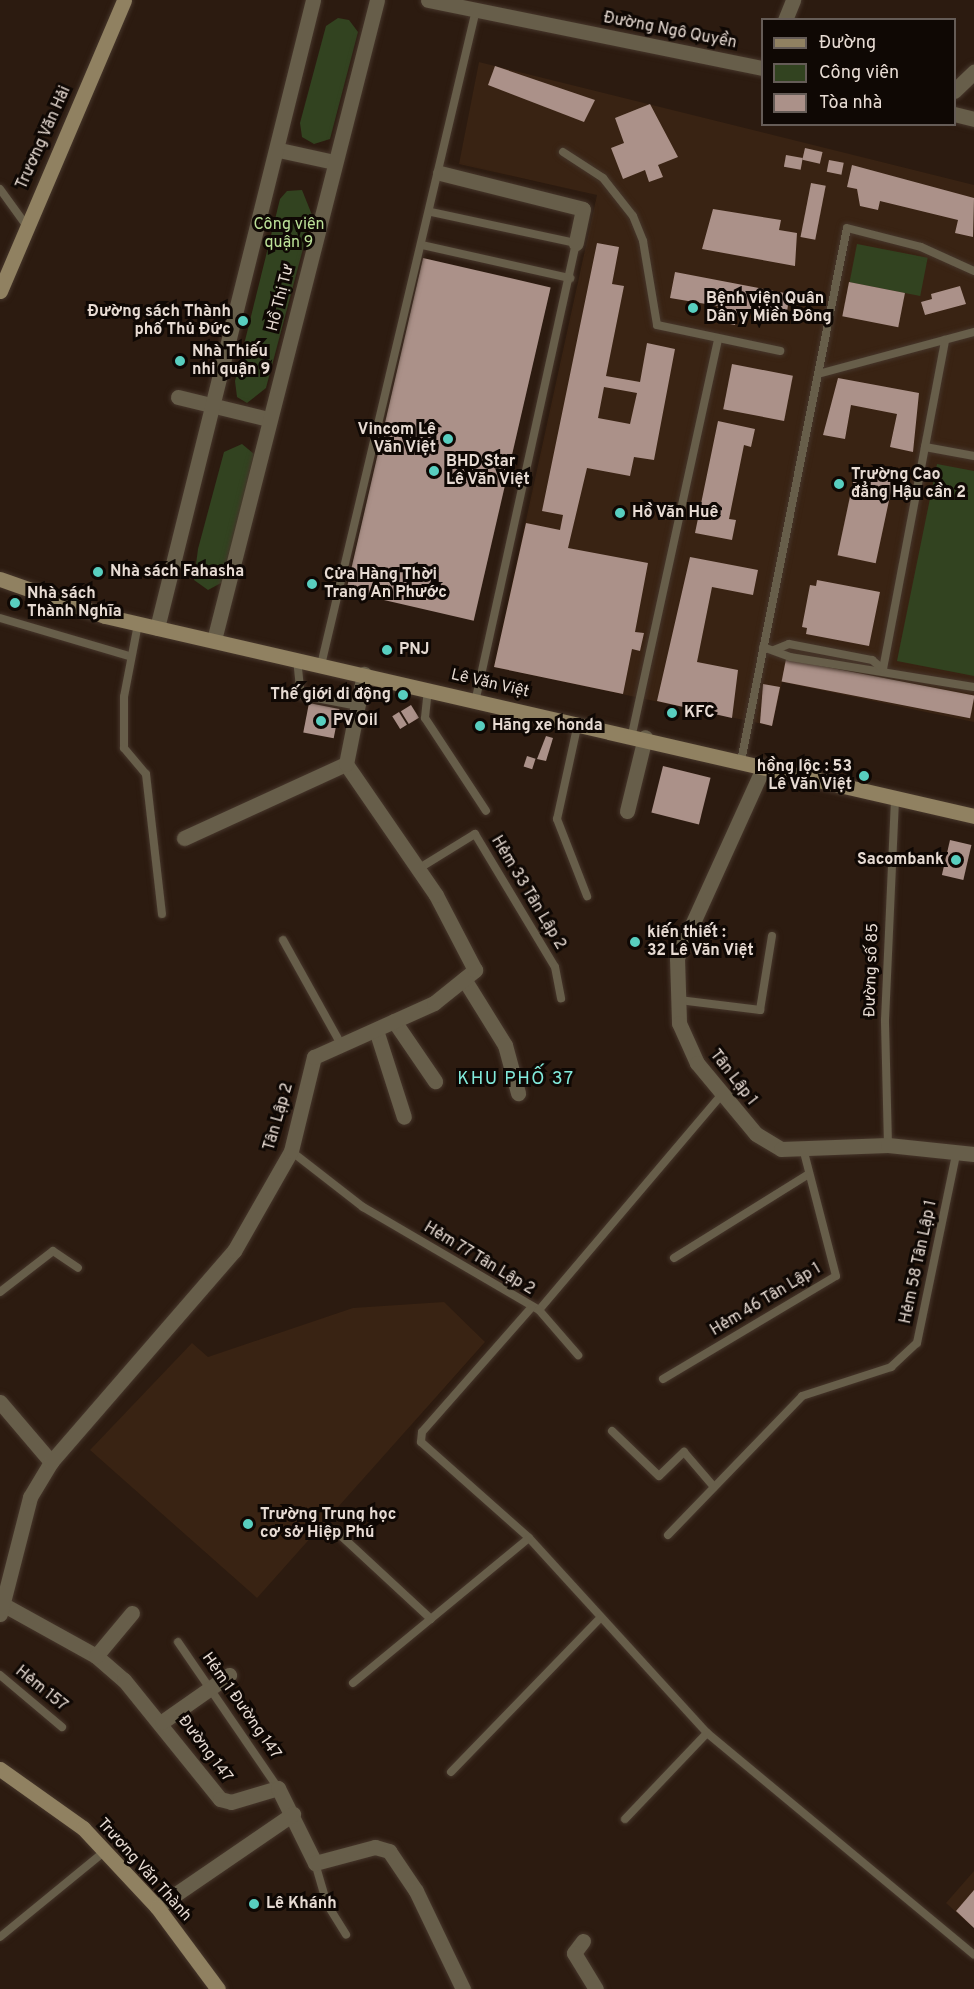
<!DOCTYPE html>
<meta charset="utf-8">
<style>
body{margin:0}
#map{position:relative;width:974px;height:1989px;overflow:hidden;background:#2c1b10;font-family:Overpass,sans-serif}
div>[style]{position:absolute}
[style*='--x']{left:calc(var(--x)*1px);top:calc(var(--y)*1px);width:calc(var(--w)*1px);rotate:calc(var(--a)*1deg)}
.built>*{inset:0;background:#392313}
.green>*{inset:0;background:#324320;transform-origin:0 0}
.building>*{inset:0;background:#ab9189;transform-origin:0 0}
.roads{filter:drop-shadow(0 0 2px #46362b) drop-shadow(0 0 2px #46362b)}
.lane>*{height:8px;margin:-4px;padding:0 4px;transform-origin:4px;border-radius:4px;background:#675e4a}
.street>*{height:15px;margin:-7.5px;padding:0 7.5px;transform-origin:7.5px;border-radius:7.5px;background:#675e4a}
.secondary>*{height:15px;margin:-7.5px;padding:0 7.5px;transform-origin:7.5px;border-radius:7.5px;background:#908161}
.dots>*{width:16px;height:16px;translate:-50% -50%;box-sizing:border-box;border:3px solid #0f0804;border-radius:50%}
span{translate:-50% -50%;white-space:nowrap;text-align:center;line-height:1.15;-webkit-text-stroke:6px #0f0804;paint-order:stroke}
.street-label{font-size:16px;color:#e7dbd3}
.park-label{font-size:16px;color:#bce198}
.poi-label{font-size:16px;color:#e7dbd3;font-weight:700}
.left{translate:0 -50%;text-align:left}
.right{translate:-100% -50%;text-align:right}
.neighbourhood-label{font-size:18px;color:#82ebdc;letter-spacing:1.5px}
.legend{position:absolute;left:761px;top:18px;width:195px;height:108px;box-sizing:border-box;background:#0f0804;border:2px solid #655c57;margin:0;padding:8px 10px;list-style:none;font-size:18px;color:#e7dbd3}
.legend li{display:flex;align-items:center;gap:12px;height:30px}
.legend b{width:30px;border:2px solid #655c57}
</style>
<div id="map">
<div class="built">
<i style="clip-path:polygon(479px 62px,974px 185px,974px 722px,782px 682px,772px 726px,494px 667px,597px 195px,459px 164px)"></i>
<i style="clip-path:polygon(444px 1302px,485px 1342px,257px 1598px,90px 1450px,192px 1343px,208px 1357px,353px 1308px)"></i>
<i style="clip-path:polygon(974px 1871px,974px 1928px,946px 1903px)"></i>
</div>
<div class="green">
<i style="clip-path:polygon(338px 18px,349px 20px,358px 32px,330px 139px,314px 144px,302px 137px,300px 123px,326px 26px)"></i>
<i style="clip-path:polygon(302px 190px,312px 215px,266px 388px,247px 403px,237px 397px,235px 381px,280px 199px,287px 191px)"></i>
<i style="left:857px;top:244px;width:72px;height:39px;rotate:11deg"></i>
<i style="clip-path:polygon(242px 444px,254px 454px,223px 582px,208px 590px,194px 580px,198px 549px,224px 452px)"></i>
<i style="clip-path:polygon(937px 464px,974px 471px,974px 676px,897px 661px)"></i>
</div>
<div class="building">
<i style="clip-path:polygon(495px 66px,595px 100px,584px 122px,488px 85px)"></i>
<i style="clip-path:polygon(650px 104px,678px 157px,658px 165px,663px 177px,649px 182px,645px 170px,623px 179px,611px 148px,624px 143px,615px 118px)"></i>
<i style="left:805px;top:148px;width:18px;height:12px;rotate:13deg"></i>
<i style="left:786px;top:155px;width:17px;height:12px;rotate:10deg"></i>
<i style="left:829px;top:160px;width:15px;height:12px;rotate:11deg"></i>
<i style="clip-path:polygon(852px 165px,974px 198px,973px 237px,955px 233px,958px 220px,880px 201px,878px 210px,860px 206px,857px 189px,847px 187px)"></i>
<i style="left:811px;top:183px;width:15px;height:55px;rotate:11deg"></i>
<i style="clip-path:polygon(713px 209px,781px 220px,779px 230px,797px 233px,795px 266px,702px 249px)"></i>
<i style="clip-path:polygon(evenodd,597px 243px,619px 247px,612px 284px,624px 286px,606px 376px,640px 382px,647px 343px,675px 349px,654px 460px,634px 457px,630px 476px,587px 468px,568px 548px,648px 563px,635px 632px,644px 633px,640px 651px,632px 649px,623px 694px,494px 667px,526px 523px,560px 530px,563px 515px,542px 511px,597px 243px,604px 387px,637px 393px,630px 424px,598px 418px,604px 387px)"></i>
<i style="left:423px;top:258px;width:131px;height:342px;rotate:13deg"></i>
<i style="clip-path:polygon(675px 272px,790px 294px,786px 317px,738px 309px,735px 325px,715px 321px,718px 306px,670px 298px)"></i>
<i style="left:849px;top:282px;width:57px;height:35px;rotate:11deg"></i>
<i style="clip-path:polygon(960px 286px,966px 304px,925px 315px,921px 302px,932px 299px,931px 294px)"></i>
<i style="left:732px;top:364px;width:62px;height:46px;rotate:11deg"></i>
<i style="clip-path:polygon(838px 378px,919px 393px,913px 452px,890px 447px,897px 414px,851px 405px,845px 439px,823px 435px)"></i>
<i style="clip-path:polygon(718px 421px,755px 429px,751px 447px,744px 445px,729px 519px,736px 520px,732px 540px,695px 533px)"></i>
<i style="left:855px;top:473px;width:39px;height:84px;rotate:12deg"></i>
<i style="clip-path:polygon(690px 557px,758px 570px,753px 595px,712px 587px,697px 662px,738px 670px,732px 718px,657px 701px)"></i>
<i style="clip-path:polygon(817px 580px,880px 592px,869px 646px,806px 634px,807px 628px,802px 627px,810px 585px,816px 586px)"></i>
<i style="left:786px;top:659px;width:192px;height:23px;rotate:11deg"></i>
<i style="clip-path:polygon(763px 684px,780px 687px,772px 726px,760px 723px)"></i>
<i style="left:309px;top:703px;width:31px;height:30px;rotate:11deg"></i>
<i style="left:411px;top:705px;width:15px;height:12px;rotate:58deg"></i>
<i style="left:399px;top:712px;width:15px;height:8px;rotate:58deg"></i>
<i style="clip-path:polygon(546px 736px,553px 738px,546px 761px,537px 759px)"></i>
<i style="left:527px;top:756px;width:9px;height:11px;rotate:18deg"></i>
<i style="left:663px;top:766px;width:49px;height:48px;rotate:14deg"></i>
<i style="left:950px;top:840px;width:22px;height:36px;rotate:13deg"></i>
<i style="clip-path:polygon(974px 1890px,974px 1928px,956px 1911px)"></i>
</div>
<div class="roads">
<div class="lane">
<i style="--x:563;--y:152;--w:48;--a:33"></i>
<i style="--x:603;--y:178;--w:48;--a:51.7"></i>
<i style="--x:633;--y:216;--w:27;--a:68"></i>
<i style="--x:643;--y:241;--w:85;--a:80.5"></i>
<i style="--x:657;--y:325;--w:126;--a:11.9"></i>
<i style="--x:0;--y:189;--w:44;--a:54.2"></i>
<i style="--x:431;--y:212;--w:148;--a:12.1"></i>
<i style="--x:576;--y:243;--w:467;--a:102.4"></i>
<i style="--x:422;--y:245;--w:152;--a:12.6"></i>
<i style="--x:818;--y:374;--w:162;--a:-15.1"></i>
<i style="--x:925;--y:447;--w:50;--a:10.4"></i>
<i style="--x:0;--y:618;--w:134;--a:16.4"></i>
<i style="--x:138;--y:624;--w:74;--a:100.9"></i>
<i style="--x:124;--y:697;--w:51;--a:90"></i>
<i style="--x:124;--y:748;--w:34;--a:50"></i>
<i style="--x:146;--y:774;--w:141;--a:83.5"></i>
<i style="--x:763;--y:647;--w:29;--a:20"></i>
<i style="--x:790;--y:657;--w:186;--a:9.3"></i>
<i style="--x:774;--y:650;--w:16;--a:-22"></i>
<i style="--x:789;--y:644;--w:85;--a:10.9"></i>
<i style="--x:872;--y:660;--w:14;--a:39"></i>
<i style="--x:297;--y:659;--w:36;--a:84"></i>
<i style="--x:301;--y:695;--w:58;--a:10.9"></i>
<i style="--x:321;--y:665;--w:673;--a:-76.69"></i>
<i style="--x:883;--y:669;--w:335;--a:-79.3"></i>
<i style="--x:428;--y:689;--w:29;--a:96"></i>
<i style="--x:425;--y:718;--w:111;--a:56.7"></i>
<i style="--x:578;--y:723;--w:98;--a:102.3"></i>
<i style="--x:557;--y:819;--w:83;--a:68.7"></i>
<i style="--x:632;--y:734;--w:404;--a:-77.7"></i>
<i style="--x:741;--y:761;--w:543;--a:-78.75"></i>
<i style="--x:847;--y:228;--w:76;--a:14.4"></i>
<i style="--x:921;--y:247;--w:58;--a:24.4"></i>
<i style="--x:418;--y:869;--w:67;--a:-31.6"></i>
<i style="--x:475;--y:834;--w:155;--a:59"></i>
<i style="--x:555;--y:967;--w:32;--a:79"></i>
<i style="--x:283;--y:940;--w:119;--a:60.9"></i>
<i style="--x:679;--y:1000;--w:82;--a:7"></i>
<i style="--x:760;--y:1010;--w:75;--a:-80.8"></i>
<i style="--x:888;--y:1145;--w:125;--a:-91.4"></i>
<i style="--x:885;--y:1020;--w:223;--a:-87.4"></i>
<i style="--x:291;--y:1151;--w:91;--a:37.9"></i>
<i style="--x:363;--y:1207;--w:204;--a:30.3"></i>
<i style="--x:539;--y:1310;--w:283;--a:-49.7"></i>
<i style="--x:674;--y:1258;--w:159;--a:-31.9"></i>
<i style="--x:0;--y:1292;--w:67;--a:-37.7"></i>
<i style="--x:53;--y:1251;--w:30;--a:34"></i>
<i style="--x:531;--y:1308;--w:165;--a:131.3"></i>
<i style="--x:422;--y:1432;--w:10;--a:96"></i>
<i style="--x:421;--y:1442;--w:144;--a:41.6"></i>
<i style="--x:529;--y:1538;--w:264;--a:47.6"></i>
<i style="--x:707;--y:1733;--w:347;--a:39.7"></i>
<i style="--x:539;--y:1310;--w:60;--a:49.1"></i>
<i style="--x:663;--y:1379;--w:201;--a:-30.8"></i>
<i style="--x:836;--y:1276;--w:128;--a:-104.5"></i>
<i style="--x:612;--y:1431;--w:65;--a:43.8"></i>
<i style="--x:659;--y:1476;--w:35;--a:-44"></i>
<i style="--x:684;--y:1452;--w:46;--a:49.4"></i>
<i style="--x:337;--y:1532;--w:128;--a:42.8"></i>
<i style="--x:668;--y:1535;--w:193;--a:-46"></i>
<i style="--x:802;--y:1396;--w:94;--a:-18"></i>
<i style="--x:891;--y:1367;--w:35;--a:-43"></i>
<i style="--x:917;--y:1343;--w:193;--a:-78.3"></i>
<i style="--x:178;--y:1642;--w:177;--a:55.6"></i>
<i style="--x:0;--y:1675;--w:81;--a:40"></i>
<i style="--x:353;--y:1683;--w:228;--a:-39.5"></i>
<i style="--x:451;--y:1772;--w:214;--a:-45.9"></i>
<i style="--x:625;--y:1819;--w:119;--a:-46.4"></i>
<i style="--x:315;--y:1863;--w:43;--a:73.7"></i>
<i style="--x:327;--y:1904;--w:36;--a:58"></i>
<i style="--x:0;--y:1937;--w:136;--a:-39.3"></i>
</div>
<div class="street">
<i style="--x:428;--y:0;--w:341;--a:11.5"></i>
<i style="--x:785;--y:20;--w:22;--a:-68"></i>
<i style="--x:954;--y:91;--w:28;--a:-44"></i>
<i style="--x:954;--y:114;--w:21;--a:14"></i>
<i style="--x:279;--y:150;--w:56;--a:12.3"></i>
<i style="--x:440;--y:173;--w:147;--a:14.1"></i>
<i style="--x:583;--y:209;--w:35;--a:102"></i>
<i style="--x:178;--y:397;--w:93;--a:13.7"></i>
<i style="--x:157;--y:628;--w:647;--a:-76.05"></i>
<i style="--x:214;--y:640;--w:660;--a:-75.71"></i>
<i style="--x:764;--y:766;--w:211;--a:114.4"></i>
<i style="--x:677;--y:958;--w:65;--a:88.2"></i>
<i style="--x:679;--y:1023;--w:44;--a:65.8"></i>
<i style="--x:697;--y:1063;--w:92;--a:50.3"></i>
<i style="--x:756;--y:1134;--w:29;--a:31"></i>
<i style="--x:781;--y:1149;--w:107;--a:-2.1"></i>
<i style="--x:888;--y:1145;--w:86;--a:6"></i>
<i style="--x:627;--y:811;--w:76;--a:-76.3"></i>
<i style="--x:184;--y:838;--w:178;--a:-24.6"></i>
<i style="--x:464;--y:979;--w:78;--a:58.2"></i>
<i style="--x:505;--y:1045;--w:50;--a:74.8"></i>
<i style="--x:394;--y:1021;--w:73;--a:55.7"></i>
<i style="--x:376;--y:1030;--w:91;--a:72.2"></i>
<i style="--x:0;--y:1402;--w:79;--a:49.6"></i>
<i style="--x:4;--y:1605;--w:105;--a:29"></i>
<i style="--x:96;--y:1656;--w:37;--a:41"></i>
<i style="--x:124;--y:1680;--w:153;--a:51.1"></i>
<i style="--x:220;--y:1799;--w:11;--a:15"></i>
<i style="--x:231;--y:1802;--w:49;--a:-16.6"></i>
<i style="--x:278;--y:1788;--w:84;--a:63.7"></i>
<i style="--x:315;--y:1863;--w:62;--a:-14.9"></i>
<i style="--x:375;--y:1847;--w:15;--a:16"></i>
<i style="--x:389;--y:1851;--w:48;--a:56"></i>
<i style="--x:416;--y:1891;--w:109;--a:64.4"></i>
<i style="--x:0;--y:1614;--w:121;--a:-75.6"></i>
<i style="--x:30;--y:1497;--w:41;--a:-59"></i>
<i style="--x:51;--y:1462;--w:279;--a:-49.1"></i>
<i style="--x:234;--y:1251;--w:115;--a:-60.3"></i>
<i style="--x:291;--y:1151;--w:97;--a:-76.3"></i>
<i style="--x:314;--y:1057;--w:132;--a:-24.2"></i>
<i style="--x:434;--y:1003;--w:53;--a:-38.8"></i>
<i style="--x:475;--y:970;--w:85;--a:-117.5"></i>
<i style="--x:436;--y:895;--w:159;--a:-124.5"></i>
<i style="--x:346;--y:764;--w:92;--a:-78.7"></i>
<i style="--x:96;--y:1656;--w:56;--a:-50.1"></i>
<i style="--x:162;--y:1722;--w:82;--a:-35"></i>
<i style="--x:157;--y:1907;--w:165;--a:-34.4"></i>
<i style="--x:583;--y:1941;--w:15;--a:127"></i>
<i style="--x:574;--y:1953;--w:42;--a:58.6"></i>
</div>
<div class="secondary">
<i style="--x:0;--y:291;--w:316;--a:-66.9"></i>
<i style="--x:0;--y:579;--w:111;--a:19.4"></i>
<i style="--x:105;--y:616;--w:892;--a:12.96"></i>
<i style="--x:0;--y:1769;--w:102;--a:35.4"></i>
<i style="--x:83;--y:1828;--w:108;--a:46.9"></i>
<i style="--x:157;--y:1907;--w:102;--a:53.4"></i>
</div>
</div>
<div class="dots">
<i style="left:693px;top:308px;background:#58cebf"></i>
<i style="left:243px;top:321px;background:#58cebf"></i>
<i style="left:180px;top:361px;background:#58cebf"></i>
<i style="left:448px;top:439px;background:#58cebf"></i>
<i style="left:434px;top:471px;background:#58cebf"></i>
<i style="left:839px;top:484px;background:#58cebf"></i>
<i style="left:620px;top:513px;background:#58cebf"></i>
<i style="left:98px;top:572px;background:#58cebf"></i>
<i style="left:312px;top:584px;background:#58cebf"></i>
<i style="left:15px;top:603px;background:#58cebf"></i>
<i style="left:387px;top:650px;background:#58cebf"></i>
<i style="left:403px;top:695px;background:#58cebf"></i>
<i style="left:672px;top:713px;background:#58cebf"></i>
<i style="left:321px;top:721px;background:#58cebf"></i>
<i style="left:480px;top:726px;background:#58cebf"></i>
<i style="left:864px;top:776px;background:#58cebf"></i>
<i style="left:956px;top:860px;background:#58cebf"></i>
<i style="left:635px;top:942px;background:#58cebf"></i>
<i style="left:248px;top:1524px;background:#58cebf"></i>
<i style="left:254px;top:1904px;background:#58cebf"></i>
</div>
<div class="street-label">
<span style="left:670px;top:31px;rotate:11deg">Đường Ngô Quyền</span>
<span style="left:44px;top:138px;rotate:-66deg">Trương Văn Hải</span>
<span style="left:281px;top:298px;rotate:-76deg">Hồ Thị Tư</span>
<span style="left:490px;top:684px;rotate:13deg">Lê Văn Việt</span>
<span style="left:528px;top:893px;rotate:59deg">Hẻm 33 Tân Lập 2</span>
<span style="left:872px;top:970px;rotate:-88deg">Đường số 85</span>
<span style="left:733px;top:1078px;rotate:52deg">Tân Lập 1</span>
<span style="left:279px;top:1117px;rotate:-74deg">Tân Lập 2</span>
<span style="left:479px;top:1259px;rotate:31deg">Hẻm 77 Tân Lập 2</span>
<span style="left:919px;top:1262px;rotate:-78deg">Hẻm 58 Tân Lập 1</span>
<span style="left:766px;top:1300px;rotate:-31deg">Hẻm 46 Tân Lập 1</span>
<span style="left:41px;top:1689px;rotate:39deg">Hẻm 157</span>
<span style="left:241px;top:1706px;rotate:55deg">Hẻm 1 Đường 147</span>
<span style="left:205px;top:1749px;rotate:53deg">Đường 147</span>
<span style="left:144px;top:1870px;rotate:48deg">Trương Văn Thành</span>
</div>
<div class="park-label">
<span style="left:289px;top:234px">Công viên<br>quận 9</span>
</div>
<div class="poi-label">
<span class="left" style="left:706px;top:308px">Bệnh viện Quân<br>Dân y Miền Đông</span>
<span class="right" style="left:231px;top:321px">Đường sách Thành<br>phố Thủ Đức</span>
<span class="left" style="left:192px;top:361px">Nhà Thiếu<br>nhi quận 9</span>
<span class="right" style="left:436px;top:439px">Vincom Lê<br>Văn Việt</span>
<span class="left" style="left:446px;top:471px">BHD Star<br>Lê Văn Việt</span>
<span class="left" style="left:851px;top:484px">Trường Cao<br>đẳng Hậu cần 2</span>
<span class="left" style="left:632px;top:513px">Hồ Văn Huê</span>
<span class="left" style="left:110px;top:572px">Nhà sách Fahasha</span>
<span class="left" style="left:324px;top:584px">Cửa Hàng Thời<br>Trang An Phước</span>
<span class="left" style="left:27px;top:603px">Nhà sách<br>Thành Nghĩa</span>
<span class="left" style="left:399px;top:650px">PNJ</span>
<span class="right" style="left:391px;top:695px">Thế giới di động</span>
<span class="left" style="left:684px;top:713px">KFC</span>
<span class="left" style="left:333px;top:721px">PV Oil</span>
<span class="left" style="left:492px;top:726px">Hãng xe honda</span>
<span class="right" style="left:852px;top:776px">hồng lộc : 53<br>Lê Văn Việt</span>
<span class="right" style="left:944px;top:860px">Sacombank</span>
<span class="left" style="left:647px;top:942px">kiến thiết :<br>32 Lê Văn Việt</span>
<span class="left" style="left:260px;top:1524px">Trường Trung học<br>cơ sở Hiệp Phú</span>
<span class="left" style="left:266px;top:1904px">Lê Khánh</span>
</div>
<div class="neighbourhood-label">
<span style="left:516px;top:1080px">KHU PHỐ 37</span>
</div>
<ul class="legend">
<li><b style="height:8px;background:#908161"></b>Đường</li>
<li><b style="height:16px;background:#324320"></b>Công viên</li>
<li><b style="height:16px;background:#ab9189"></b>Tòa nhà</li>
</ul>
</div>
